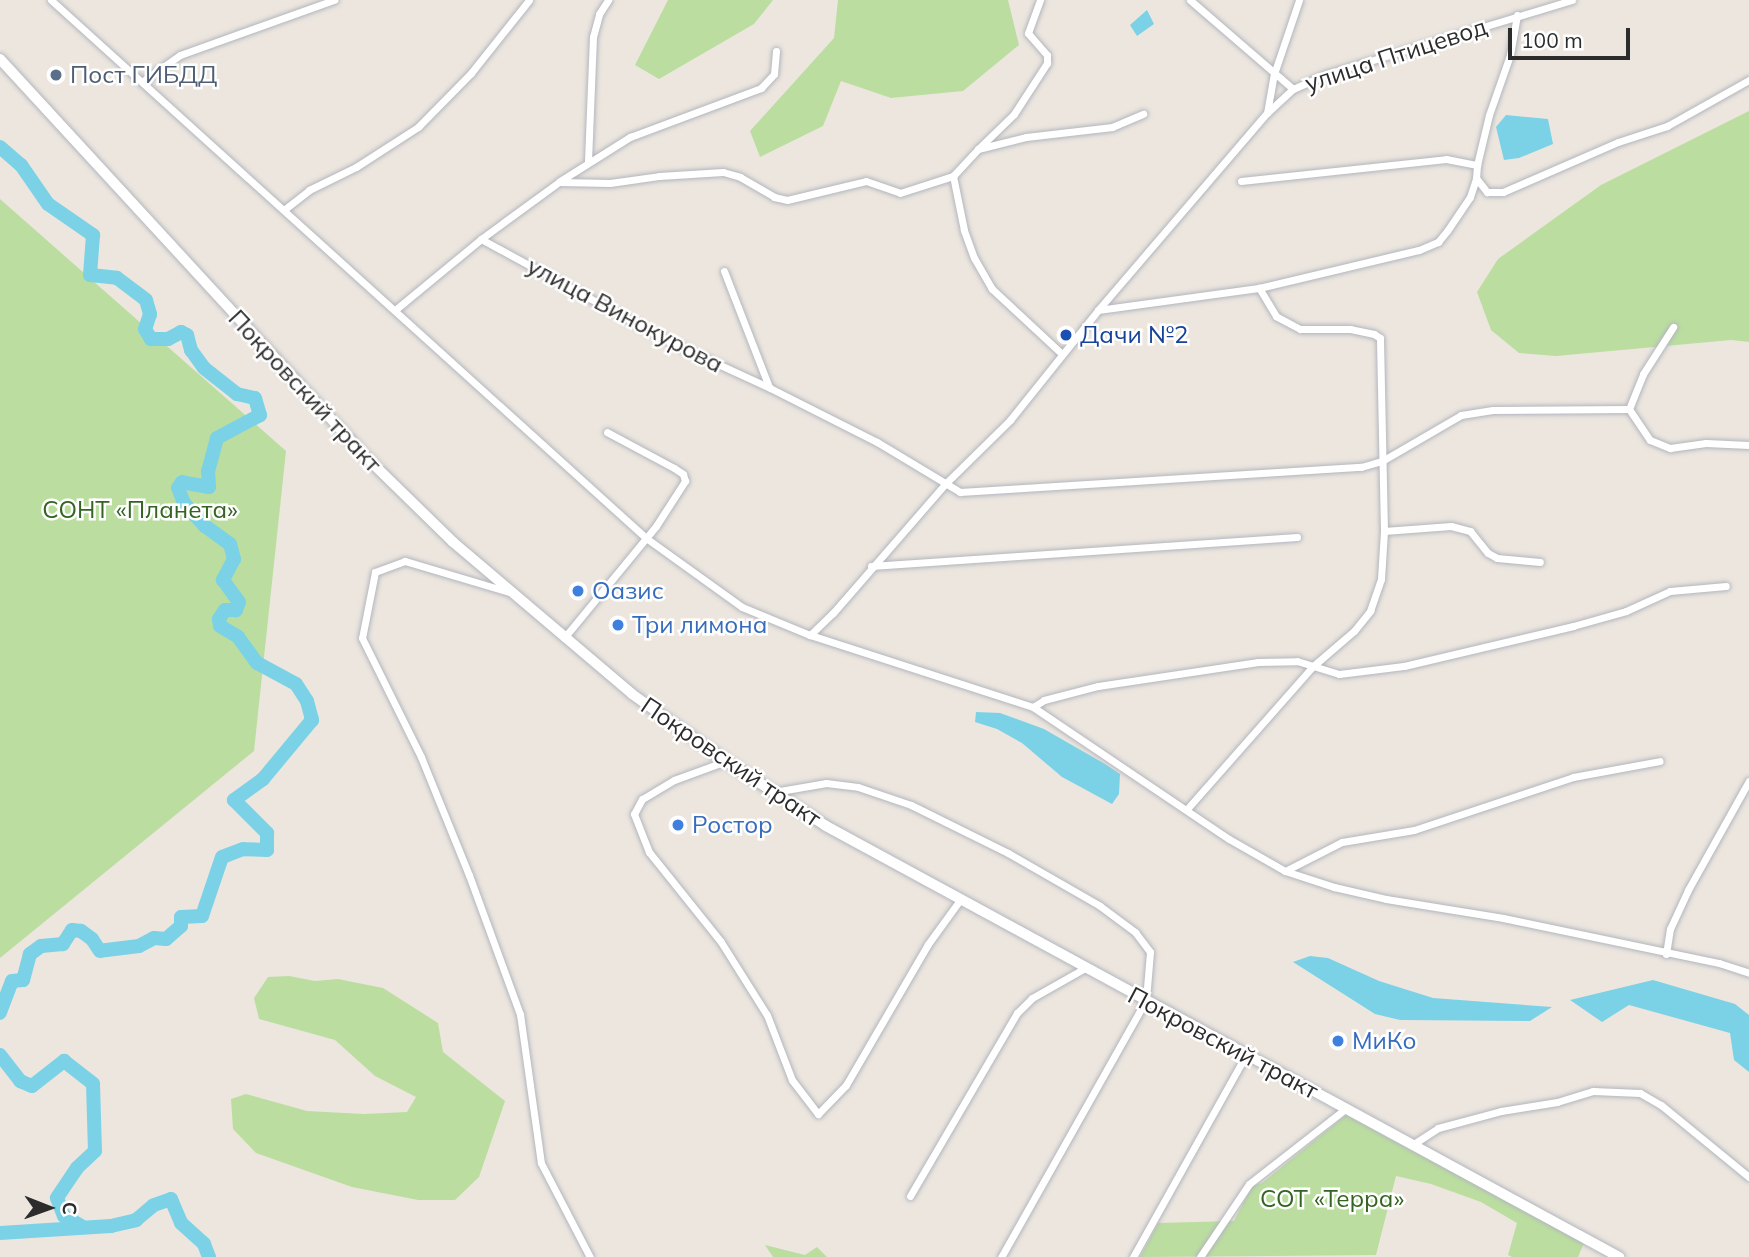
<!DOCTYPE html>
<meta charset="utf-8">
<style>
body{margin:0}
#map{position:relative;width:1749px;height:1257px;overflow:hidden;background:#ece6df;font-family:Mulish,sans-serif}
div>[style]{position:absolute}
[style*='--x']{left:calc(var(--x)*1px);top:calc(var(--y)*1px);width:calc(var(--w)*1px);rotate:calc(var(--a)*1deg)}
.green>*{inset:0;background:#bbdea0}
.water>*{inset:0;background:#7bd2e6}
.river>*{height:14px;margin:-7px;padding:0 7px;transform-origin:7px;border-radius:7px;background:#7bd2e6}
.roads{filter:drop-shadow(0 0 2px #b3b6be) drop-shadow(0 0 2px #b3b6be)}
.street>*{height:7px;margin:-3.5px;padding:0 3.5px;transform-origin:3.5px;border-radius:3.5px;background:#fff}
.secondary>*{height:10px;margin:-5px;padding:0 5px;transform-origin:5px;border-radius:5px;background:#fff}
.dots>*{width:19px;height:19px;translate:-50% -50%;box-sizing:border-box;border:4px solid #fff;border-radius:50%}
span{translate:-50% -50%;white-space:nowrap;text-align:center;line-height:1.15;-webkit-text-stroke:5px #fff;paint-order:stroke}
.street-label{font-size:24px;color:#2c2c2c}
.service-label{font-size:24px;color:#4e5e75}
.left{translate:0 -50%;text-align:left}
.transit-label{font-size:24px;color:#164399}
.park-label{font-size:24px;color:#346421}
.shop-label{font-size:24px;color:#366cbe}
.north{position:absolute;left:14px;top:1173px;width:70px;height:70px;-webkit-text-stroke:5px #fff;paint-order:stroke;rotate:91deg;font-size:19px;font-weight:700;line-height:28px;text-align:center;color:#2c2c2c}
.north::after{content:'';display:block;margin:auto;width:24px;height:32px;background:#2c2c2c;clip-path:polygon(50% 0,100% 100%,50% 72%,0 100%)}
.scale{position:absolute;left:1508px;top:28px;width:122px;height:32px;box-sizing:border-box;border:4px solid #2c2c2c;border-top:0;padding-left:9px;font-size:21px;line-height:24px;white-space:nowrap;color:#2c2c2c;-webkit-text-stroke:5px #fff;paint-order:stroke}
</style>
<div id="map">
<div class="green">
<i style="clip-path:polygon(668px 0,773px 0,754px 24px,659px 79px,635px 65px)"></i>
<i style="clip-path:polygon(838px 0,1008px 0,1019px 45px,963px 91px,891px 98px,841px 81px,823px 126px,760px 157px,750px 131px,834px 38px)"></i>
<i style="clip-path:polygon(1749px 111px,1749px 342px,1731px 340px,1556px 356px,1519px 353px,1491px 330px,1477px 292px,1498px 259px,1601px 185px)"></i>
<i style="clip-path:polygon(0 199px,286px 451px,254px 751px,0 958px)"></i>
<i style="clip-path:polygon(289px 976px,315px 981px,338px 979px,383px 988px,438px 1023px,443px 1052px,505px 1101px,479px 1177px,455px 1200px,418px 1200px,352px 1187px,256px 1153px,233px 1129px,231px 1099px,246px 1094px,307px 1111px,364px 1114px,407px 1112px,416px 1097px,375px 1076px,335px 1040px,259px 1019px,254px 998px,268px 977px)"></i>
<i style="clip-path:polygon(1346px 1115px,1584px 1243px,1578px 1257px,1512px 1257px,1508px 1255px,1517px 1223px,1481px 1202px,1431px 1184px,1396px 1176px,1376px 1255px,1140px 1257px,1158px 1223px,1234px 1221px,1252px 1186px,1262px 1183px)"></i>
<i style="clip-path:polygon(765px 1245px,805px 1255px,817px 1247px,827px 1257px,773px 1257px)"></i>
</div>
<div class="water">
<i style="clip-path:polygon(1147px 10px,1154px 24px,1137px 36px,1130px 25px)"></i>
<i style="clip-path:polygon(1506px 115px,1548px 119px,1553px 144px,1519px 158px,1504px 160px,1496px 127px)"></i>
<i style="clip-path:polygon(976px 712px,1000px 713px,1044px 729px,1105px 764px,1120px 774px,1119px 794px,1112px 804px,1062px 777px,1022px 743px,997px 729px,975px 722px)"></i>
<i style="clip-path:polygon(1310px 956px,1328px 958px,1379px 981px,1433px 998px,1552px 1007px,1530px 1021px,1400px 1020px,1375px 1014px,1293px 962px)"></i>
<i style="clip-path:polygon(1653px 980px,1735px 1004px,1749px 1015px,1749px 1072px,1734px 1060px,1730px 1033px,1629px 1005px,1602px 1022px,1570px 1000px)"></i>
</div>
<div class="river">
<i style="--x:0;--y:147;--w:28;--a:41"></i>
<i style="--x:21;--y:165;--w:47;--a:55.3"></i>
<i style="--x:48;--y:204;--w:55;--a:34.6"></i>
<i style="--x:93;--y:235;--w:40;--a:94.3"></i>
<i style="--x:90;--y:275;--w:27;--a:6"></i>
<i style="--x:117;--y:278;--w:36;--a:37"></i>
<i style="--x:146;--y:300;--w:15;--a:74"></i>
<i style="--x:150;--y:314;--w:16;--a:108"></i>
<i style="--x:145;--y:329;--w:12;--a:59"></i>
<i style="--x:151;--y:339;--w:17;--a:0"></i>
<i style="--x:168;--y:339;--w:15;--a:-28"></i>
<i style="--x:181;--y:332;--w:7;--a:27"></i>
<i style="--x:187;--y:335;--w:16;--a:75"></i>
<i style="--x:191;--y:350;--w:22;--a:54"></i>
<i style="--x:204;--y:368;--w:42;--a:38.2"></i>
<i style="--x:237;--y:394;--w:18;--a:13"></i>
<i style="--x:255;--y:398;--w:18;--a:74"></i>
<i style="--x:260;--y:415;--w:49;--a:151.9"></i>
<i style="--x:217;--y:438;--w:34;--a:105"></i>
<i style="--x:208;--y:471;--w:16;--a:86"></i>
<i style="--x:209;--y:487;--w:27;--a:-170"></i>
<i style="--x:182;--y:482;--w:7;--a:124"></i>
<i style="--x:178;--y:488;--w:16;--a:68"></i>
<i style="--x:184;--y:503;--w:31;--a:48"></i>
<i style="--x:205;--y:526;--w:31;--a:36"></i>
<i style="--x:230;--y:544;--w:16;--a:75"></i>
<i style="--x:234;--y:559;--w:24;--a:118"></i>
<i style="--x:223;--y:580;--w:27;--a:54"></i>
<i style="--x:239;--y:602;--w:9;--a:111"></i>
<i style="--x:236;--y:610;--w:11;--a:180"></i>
<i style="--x:225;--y:610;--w:11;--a:124"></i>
<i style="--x:219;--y:619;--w:7;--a:82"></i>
<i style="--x:220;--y:626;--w:21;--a:31"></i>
<i style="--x:238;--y:637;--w:32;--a:54"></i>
<i style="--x:257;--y:663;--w:44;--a:28.3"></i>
<i style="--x:296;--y:684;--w:20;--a:57"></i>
<i style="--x:307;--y:701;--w:20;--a:75"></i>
<i style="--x:312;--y:720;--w:77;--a:129.7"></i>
<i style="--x:263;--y:779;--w:36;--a:144"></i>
<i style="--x:234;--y:800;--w:47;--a:45"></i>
<i style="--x:267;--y:833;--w:17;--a:90"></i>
<i style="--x:267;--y:850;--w:24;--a:-178"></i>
<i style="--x:243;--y:849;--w:22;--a:159"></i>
<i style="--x:222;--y:857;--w:62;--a:108.7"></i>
<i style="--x:202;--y:916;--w:21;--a:177"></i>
<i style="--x:181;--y:917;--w:9;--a:90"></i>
<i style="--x:181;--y:926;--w:20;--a:139"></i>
<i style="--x:166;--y:939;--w:12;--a:-175"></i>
<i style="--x:154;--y:938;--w:17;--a:152"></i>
<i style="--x:139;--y:946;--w:39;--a:173"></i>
<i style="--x:100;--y:951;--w:14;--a:-124"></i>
<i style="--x:92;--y:939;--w:14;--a:-144"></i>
<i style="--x:81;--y:931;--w:9;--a:-174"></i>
<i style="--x:72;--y:930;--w:17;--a:123"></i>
<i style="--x:63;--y:944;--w:22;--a:175"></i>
<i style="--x:41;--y:946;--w:14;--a:144"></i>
<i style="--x:30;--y:954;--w:27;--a:105"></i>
<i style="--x:23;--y:980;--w:11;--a:175"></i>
<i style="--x:12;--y:981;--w:34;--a:111"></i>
<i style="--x:0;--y:1055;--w:33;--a:52"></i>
<i style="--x:20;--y:1081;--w:13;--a:23"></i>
<i style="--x:32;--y:1086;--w:41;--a:-38"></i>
<i style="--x:64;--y:1061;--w:37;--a:38"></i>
<i style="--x:93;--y:1084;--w:67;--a:88.3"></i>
<i style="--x:95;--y:1151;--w:25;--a:137"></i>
<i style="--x:77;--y:1168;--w:36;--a:124"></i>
<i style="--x:57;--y:1198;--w:19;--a:69"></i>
<i style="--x:64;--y:1216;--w:20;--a:30"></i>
<i style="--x:0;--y:1233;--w:111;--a:-3.6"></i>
<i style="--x:111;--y:1226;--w:26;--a:-13"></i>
<i style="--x:136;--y:1220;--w:23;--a:-40"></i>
<i style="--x:154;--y:1205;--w:18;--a:-19"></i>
<i style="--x:171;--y:1199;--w:26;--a:67"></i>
<i style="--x:181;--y:1223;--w:31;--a:42"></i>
<i style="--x:204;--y:1244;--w:14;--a:69"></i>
</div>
<div class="roads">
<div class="street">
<i style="--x:51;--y:0;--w:802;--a:42.12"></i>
<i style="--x:646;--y:538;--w:118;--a:35.7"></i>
<i style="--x:742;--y:607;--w:74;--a:22.4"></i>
<i style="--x:810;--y:635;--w:32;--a:-44"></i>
<i style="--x:833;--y:613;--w:172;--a:-49"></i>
<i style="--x:946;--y:483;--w:90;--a:-44.5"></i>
<i style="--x:1010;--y:420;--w:141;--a:-51.3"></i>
<i style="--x:1098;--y:310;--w:260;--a:-49.4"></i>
<i style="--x:1267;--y:113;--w:40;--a:-80"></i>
<i style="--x:1274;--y:74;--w:78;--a:-71.3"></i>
<i style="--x:1190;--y:0;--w:136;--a:40.8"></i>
<i style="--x:1517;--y:15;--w:41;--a:99.9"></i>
<i style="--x:1510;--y:55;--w:64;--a:109.3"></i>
<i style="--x:1489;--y:115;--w:51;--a:103.5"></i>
<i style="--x:1477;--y:165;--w:13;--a:94"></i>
<i style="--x:1476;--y:178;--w:18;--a:52"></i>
<i style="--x:1487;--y:192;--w:16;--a:0"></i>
<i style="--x:1503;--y:192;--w:125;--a:-23.5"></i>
<i style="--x:1618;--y:142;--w:52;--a:-18.1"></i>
<i style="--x:1667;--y:126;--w:94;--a:-29.3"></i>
<i style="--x:143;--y:81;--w:45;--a:-35.1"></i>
<i style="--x:180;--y:55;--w:164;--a:-19.7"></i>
<i style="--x:1267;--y:113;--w:35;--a:-43"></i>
<i style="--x:1293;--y:89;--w:37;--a:-24"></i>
<i style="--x:1327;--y:74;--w:256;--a:-16.8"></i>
<i style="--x:978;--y:149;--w:50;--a:-44.2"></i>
<i style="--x:1014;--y:114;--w:61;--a:-57.1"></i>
<i style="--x:1047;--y:63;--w:8;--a:-90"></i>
<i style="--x:1047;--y:55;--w:29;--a:-131"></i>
<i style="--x:1028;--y:33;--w:35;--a:-70"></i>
<i style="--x:588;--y:161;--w:124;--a:-87.7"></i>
<i style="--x:593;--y:37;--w:24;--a:-75"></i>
<i style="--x:599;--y:14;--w:17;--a:-57"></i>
<i style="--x:560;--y:181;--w:83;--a:-32.2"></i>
<i style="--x:630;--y:137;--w:140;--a:-20.5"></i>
<i style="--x:761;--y:88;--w:19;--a:-47"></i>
<i style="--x:774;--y:74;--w:23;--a:-85"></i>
<i style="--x:1241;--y:181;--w:206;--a:-6.1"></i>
<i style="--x:1446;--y:159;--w:32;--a:11"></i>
<i style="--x:285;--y:209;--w:31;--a:-38"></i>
<i style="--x:309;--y:190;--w:52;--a:-26.1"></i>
<i style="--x:356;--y:167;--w:74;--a:-32.8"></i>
<i style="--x:418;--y:127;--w:76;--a:-45.5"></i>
<i style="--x:471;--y:73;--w:93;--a:-51.5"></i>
<i style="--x:481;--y:239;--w:215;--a:28.6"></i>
<i style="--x:670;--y:342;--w:110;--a:24.7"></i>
<i style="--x:770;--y:388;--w:120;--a:26.8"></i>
<i style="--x:877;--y:442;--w:97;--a:31.1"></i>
<i style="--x:960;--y:492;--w:402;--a:-3.6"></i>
<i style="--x:1361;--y:467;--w:22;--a:-16"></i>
<i style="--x:1382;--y:461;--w:91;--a:-30.2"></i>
<i style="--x:1461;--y:415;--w:32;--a:-9"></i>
<i style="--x:1493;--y:410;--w:136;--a:-0.4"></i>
<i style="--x:1629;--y:409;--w:37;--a:56"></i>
<i style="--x:1650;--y:440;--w:22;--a:22"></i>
<i style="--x:1670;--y:448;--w:36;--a:-8"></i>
<i style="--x:1706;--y:443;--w:43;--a:2.7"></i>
<i style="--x:724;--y:271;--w:124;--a:68.8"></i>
<i style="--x:395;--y:310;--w:112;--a:-39.5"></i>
<i style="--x:481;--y:239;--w:97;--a:-36.2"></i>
<i style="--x:559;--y:182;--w:51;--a:1.1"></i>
<i style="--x:610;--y:183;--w:49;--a:-8.1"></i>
<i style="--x:659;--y:176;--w:64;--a:-3.6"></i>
<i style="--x:723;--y:172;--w:18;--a:16"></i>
<i style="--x:740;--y:177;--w:39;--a:30"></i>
<i style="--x:774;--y:197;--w:13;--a:13"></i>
<i style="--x:787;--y:200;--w:81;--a:-13.5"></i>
<i style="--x:866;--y:181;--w:36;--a:19"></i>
<i style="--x:900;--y:193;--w:56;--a:-17.8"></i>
<i style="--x:1098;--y:310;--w:162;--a:-7.8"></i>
<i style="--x:1259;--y:288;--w:164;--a:-13.4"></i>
<i style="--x:1419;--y:250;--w:21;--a:-23"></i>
<i style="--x:1438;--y:242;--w:14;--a:-51"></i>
<i style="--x:1447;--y:231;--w:41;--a:-55.9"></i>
<i style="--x:1470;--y:197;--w:20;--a:-72"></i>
<i style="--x:1062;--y:354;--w:96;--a:-137.1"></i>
<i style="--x:992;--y:289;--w:36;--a:-120"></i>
<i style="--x:974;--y:258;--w:30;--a:-110"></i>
<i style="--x:964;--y:230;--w:55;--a:-101.5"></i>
<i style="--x:953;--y:176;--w:37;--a:-47"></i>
<i style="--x:978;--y:149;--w:49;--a:-14"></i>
<i style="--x:1026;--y:137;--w:87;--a:-6.6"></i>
<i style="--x:1112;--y:127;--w:34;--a:-23"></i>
<i style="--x:1629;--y:409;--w:38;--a:-68"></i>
<i style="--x:1643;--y:374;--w:56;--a:-57.4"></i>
<i style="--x:1384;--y:531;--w:67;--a:-4.3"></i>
<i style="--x:1451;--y:526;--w:20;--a:15"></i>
<i style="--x:1470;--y:531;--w:28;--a:51"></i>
<i style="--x:1488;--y:553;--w:10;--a:29"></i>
<i style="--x:1497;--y:558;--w:43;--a:5.3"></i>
<i style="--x:871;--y:566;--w:427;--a:-3.9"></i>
<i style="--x:509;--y:592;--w:109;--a:-163.4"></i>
<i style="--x:405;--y:561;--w:32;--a:160"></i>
<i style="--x:375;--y:572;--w:67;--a:101.1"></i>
<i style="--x:362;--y:638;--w:133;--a:63.6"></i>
<i style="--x:421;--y:757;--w:127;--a:67.9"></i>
<i style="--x:469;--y:875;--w:148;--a:69.9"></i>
<i style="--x:520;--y:1014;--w:150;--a:82"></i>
<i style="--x:541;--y:1163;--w:106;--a:62.5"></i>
<i style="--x:810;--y:635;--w:234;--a:17.9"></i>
<i style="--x:1033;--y:707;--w:236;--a:34"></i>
<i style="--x:1229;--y:839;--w:64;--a:29.7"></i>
<i style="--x:1285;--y:871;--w:52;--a:18.1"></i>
<i style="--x:1334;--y:887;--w:53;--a:13"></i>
<i style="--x:1386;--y:899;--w:119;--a:9.2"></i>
<i style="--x:1503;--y:918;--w:221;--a:11.8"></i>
<i style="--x:1719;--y:963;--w:32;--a:18"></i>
<i style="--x:564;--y:638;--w:145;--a:-50.6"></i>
<i style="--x:656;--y:526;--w:54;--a:-57.2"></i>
<i style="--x:685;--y:481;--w:7;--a:-106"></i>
<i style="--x:683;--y:474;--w:11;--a:-146"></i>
<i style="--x:674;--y:468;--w:76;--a:-151.8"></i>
<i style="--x:1033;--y:707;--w:13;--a:-32"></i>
<i style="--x:1044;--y:700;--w:56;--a:-14.5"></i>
<i style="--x:1098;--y:686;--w:162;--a:-8.5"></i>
<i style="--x:1258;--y:662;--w:39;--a:-1"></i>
<i style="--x:1297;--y:661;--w:44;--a:17.2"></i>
<i style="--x:1339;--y:674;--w:65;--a:-7"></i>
<i style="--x:1404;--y:666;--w:174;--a:-13.3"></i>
<i style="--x:1573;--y:626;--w:55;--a:-15.8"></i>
<i style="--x:1626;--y:611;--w:48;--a:-24.4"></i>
<i style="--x:1670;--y:591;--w:56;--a:-5.1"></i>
<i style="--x:726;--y:761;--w:55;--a:159.9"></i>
<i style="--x:674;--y:780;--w:37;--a:149"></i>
<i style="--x:642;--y:799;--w:17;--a:118"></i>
<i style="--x:634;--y:814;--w:41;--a:68.5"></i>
<i style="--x:649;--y:852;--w:115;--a:51.3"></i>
<i style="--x:721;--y:942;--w:86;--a:57.8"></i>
<i style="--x:767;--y:1015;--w:70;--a:69"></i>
<i style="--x:792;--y:1080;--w:43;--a:52.6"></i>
<i style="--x:818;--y:1114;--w:40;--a:-46"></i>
<i style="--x:846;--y:1085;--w:163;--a:-59.8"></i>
<i style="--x:928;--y:944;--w:54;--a:-54"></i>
<i style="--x:774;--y:792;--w:53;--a:-9.8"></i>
<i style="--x:826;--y:783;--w:32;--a:7"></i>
<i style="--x:858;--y:787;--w:56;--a:18.8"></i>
<i style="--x:911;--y:805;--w:108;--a:26.3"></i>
<i style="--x:1008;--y:853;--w:106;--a:29.9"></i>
<i style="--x:1100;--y:906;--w:44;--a:36.6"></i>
<i style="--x:1135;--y:932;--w:25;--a:53"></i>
<i style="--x:1150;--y:952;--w:48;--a:94.8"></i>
<i style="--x:1146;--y:1000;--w:295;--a:119.4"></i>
<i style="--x:1187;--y:809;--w:189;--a:-48.6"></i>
<i style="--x:1312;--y:667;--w:55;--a:-40.6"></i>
<i style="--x:1354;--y:631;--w:26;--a:-51"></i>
<i style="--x:1370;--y:611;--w:34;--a:-71"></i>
<i style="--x:1381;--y:579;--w:48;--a:-86.4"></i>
<i style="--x:1384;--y:531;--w:193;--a:-91.2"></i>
<i style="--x:1380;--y:338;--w:7;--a:-146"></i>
<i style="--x:1374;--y:334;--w:25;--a:-168"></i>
<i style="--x:1350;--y:329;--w:50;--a:180"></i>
<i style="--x:1300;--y:329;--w:27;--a:-152"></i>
<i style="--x:1276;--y:316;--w:33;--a:-121"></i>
<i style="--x:1285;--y:871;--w:64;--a:-27"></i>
<i style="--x:1342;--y:842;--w:73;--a:-9.5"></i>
<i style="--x:1414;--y:830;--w:168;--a:-18.4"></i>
<i style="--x:1573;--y:777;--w:88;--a:-10.4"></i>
<i style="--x:1666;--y:954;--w:25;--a:-81"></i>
<i style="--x:1670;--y:929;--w:43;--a:-65.2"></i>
<i style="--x:1688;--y:890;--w:125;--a:-60.8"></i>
<i style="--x:1412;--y:1145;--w:31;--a:-33"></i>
<i style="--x:1438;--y:1128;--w:65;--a:-15.1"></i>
<i style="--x:1501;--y:1111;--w:57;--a:-9.1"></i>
<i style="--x:1557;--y:1102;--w:38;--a:-17"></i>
<i style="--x:1593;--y:1091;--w:47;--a:2.4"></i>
<i style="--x:1640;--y:1093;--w:24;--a:30"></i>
<i style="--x:1661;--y:1105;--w:114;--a:39.3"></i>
<i style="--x:910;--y:1196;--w:212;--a:-59.7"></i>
<i style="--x:1017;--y:1013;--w:21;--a:-45"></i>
<i style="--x:1032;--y:998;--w:61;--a:-29.5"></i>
<i style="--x:1133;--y:1257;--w:231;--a:-60.8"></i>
<i style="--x:1200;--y:1257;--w:88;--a:-56.1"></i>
<i style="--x:1249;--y:1184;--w:122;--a:-38"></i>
</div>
<div class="secondary">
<i style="--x:0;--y:59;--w:544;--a:47.39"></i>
<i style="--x:368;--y:459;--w:119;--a:44.3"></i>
<i style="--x:453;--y:542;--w:235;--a:40.3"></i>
<i style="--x:632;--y:694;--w:115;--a:35.5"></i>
<i style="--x:726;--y:761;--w:119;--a:33"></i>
<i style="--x:826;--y:826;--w:903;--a:28.52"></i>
</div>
</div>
<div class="dots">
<i style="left:56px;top:75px;background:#5c6f8a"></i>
<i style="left:1066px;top:335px;background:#1a4fb4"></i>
<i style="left:578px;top:591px;background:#3f7fe0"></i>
<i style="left:618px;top:625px;background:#3f7fe0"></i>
<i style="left:678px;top:825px;background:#3f7fe0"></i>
<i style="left:1338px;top:1041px;background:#3f7fe0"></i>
</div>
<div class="street-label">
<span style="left:1396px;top:55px;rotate:-18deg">улица Птицевод</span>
<span style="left:625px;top:315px;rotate:28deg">улица Винокурова</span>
<span style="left:305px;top:391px;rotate:47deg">Покровский тракт</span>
<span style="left:731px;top:762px;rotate:34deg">Покровский тракт</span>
<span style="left:1223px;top:1043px;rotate:28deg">Покровский тракт</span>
</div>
<div class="service-label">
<span class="left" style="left:70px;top:75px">Пост ГИБДД</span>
</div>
<div class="transit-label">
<span class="left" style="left:1080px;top:335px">Дачи №2</span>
</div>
<div class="park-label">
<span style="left:140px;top:510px">СОНТ «Планета»</span>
<span style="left:1332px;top:1199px">СОТ «Терра»</span>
</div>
<div class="shop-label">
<span class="left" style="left:592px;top:591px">Оазис</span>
<span class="left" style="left:632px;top:625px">Три лимона</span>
<span class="left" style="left:692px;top:825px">Ростор</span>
<span class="left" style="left:1352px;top:1041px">МиКо</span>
</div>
<div class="north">С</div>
<div class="scale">100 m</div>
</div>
